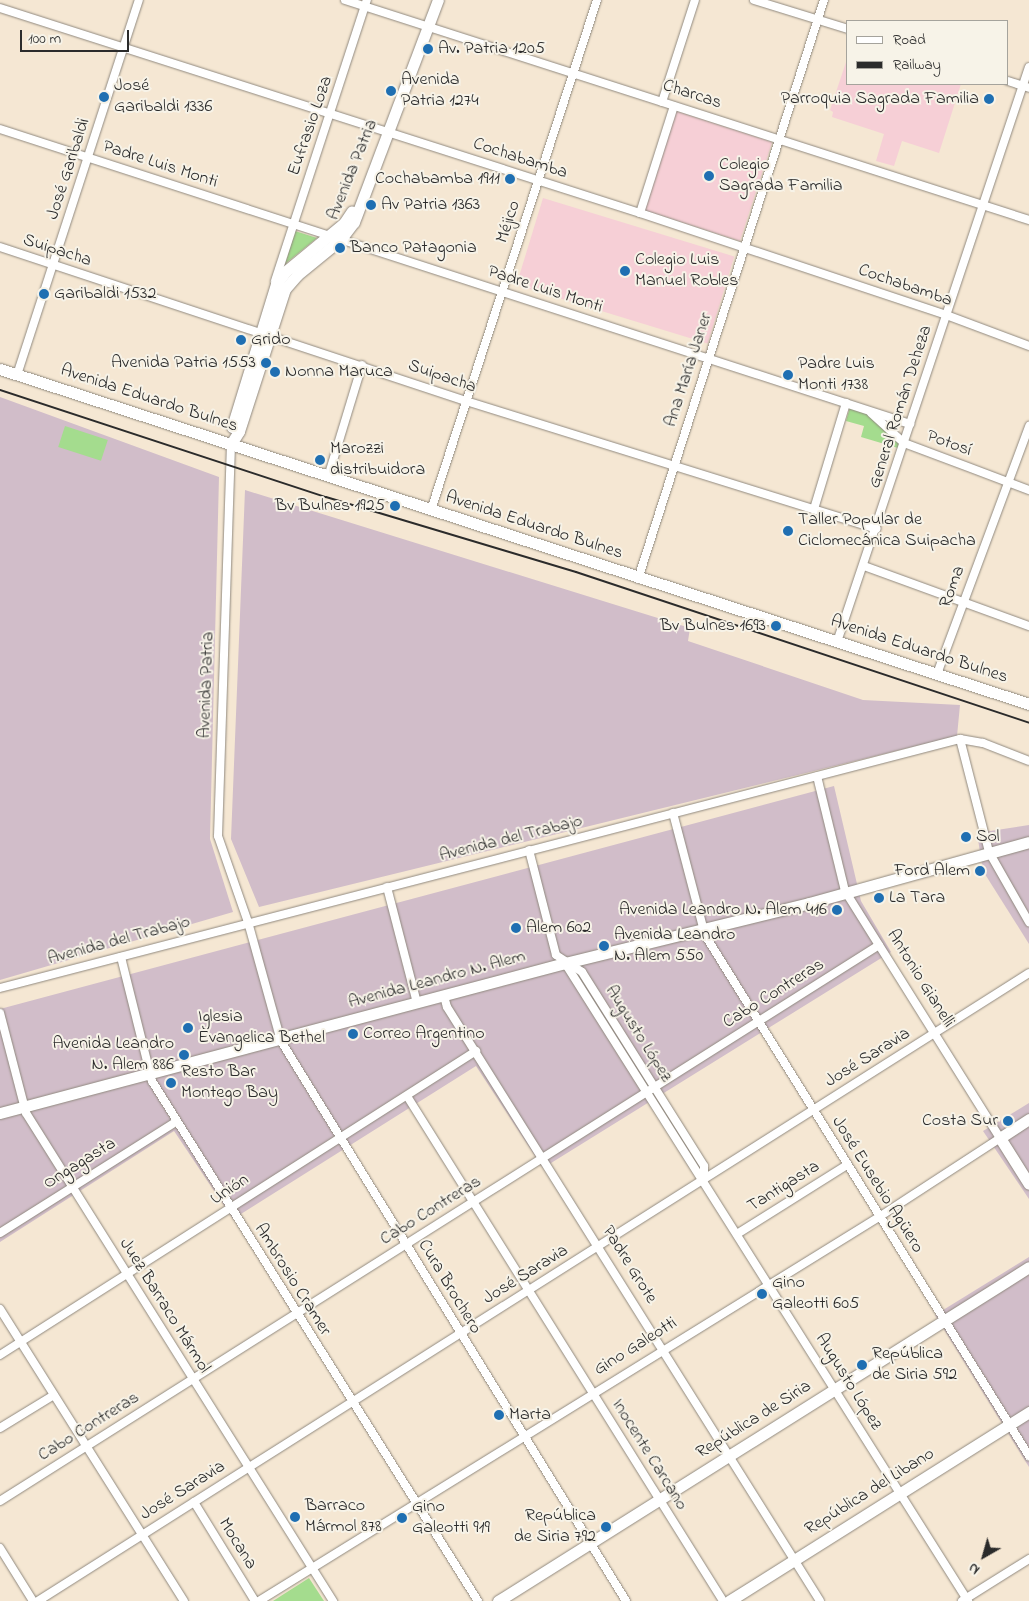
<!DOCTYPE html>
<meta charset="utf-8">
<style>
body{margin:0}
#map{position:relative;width:1029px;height:1601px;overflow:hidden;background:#f5e7d3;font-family:"Indie Flower",sans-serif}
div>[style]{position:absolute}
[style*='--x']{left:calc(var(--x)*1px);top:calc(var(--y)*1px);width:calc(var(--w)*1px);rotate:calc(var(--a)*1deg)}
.built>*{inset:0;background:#f6cfd6;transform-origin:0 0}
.industrial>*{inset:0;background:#d1bdc9}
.green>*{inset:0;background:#a4dc8e;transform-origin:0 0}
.roads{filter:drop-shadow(0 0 1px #90897f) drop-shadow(0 0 1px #90897f)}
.street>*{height:8px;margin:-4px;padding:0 4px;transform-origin:4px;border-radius:4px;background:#fff}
.secondary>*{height:11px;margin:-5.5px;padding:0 5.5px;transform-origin:5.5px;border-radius:5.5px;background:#fff}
.rail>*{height:2px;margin:-1px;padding:0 1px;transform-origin:1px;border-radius:1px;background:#2b2b2b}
.dots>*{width:14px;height:14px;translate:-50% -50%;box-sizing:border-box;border:2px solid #f7f3e8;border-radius:50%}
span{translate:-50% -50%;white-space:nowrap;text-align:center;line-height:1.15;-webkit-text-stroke:4px #f7f3e8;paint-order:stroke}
.poi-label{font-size:18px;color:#2b2b2b}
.left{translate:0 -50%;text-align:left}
.right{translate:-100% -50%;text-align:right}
.street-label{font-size:18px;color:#2b2b2b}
.legend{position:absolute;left:846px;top:20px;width:162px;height:65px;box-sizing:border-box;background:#f7f3e8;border:1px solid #a5a39c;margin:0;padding:6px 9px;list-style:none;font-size:15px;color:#2b2b2b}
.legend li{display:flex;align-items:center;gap:10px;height:25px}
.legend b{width:25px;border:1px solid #a5a39c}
.north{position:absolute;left:959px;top:1531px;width:50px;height:50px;-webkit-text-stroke:4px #f7f3e8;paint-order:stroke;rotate:218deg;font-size:14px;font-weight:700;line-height:20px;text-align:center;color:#2b2b2b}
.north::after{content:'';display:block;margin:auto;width:18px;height:22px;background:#2b2b2b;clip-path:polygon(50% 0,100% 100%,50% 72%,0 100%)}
.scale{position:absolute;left:20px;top:30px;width:109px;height:22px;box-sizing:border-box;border:2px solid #2b2b2b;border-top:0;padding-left:6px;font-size:15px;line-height:18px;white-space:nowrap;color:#2b2b2b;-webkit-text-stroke:4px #f7f3e8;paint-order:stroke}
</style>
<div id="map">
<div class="built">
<i style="clip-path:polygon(848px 56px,848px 84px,961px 84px,939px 153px,902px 141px,894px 166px,876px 161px,884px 134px,832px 117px,833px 112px,830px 110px)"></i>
<i style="left:676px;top:111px;width:101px;height:104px;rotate:18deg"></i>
<i style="left:543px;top:198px;width:200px;height:91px;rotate:17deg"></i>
</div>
<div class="industrial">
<i style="clip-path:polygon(0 397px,219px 477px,210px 839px,233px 912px,0 980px)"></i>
<i style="clip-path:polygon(245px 490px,690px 628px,688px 641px,863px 700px,960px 705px,957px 736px,259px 907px,231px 839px)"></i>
<i style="clip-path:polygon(834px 786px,861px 901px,891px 952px,543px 1168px,476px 1066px,233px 1219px,174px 1131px,0 1242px,0 1009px)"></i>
<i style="clip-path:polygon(1029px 825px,1029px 944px,983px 871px,977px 833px)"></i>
<i style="clip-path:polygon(1029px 1103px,1029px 1199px,983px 1131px)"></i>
<i style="clip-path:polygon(1029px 1257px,1029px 1467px,935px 1315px)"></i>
</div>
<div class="green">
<i style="clip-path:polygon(295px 231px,317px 238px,285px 264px)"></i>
<i style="clip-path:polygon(850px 407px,867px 411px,900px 442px,898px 448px,861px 437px,864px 426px,846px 421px)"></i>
<i style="left:65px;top:426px;width:45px;height:22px;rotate:18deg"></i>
<i style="clip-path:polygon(309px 1578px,324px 1601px,273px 1601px)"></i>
</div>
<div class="roads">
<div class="street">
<i style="--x:345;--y:0;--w:719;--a:17.83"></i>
<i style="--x:754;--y:0;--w:98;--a:17.1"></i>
<i style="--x:0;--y:8;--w:672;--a:17.76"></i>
<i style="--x:640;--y:213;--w:323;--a:18.4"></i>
<i style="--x:946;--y:315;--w:89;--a:20.5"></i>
<i style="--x:1008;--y:81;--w:22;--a:18"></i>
<i style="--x:662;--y:102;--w:107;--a:-72.1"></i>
<i style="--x:0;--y:129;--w:957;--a:17.96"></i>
<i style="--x:640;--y:213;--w:112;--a:-72.4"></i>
<i style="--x:0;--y:247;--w:491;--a:18.3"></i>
<i style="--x:466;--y:401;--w:430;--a:17.3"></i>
<i style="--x:275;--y:281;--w:296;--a:-71.9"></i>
<i style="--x:17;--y:375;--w:394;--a:-72"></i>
<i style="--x:871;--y:413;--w:45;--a:42.3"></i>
<i style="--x:904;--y:443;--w:134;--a:20.6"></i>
<i style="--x:231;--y:444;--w:392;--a:91.9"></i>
<i style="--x:218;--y:836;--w:91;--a:70.8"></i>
<i style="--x:248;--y:922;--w:123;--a:74.5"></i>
<i style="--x:281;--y:1041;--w:658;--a:58.36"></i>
<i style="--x:328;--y:477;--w:117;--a:-73.1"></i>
<i style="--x:814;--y:509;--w:111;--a:-73.2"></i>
<i style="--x:431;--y:510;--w:536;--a:-71.97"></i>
<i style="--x:864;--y:566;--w:176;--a:20"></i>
<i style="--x:638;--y:579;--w:608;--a:-72.19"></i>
<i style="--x:837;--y:642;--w:606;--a:-71.54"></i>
<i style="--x:937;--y:674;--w:265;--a:-69.6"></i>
<i style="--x:960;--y:739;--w:117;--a:75.6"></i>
<i style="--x:989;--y:852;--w:81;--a:60.3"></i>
<i style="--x:673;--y:813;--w:126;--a:75.3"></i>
<i style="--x:705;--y:935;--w:614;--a:58.12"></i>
<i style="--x:529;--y:850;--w:108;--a:75.6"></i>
<i style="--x:556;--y:955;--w:31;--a:33"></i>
<i style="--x:582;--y:972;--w:229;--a:57.8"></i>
<i style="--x:704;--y:1166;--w:13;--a:90"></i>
<i style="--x:387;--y:887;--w:120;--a:75.5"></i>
<i style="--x:121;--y:957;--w:128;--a:76"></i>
<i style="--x:152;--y:1081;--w:614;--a:57.92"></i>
<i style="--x:565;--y:963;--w:755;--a:57.72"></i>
<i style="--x:0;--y:988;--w:992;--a:-14.54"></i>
<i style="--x:960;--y:739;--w:23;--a:10"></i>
<i style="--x:983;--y:743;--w:49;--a:21.4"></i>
<i style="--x:444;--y:996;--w:11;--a:75"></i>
<i style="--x:447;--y:1007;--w:701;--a:57.87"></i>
<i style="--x:0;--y:1013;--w:103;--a:75.4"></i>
<i style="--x:26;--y:1113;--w:577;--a:57.83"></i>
<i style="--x:407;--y:1096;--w:596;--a:57.96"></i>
<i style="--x:0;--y:1233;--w:209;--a:-32.3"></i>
<i style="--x:737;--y:1234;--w:130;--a:-32.1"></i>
<i style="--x:0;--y:1309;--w:345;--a:57.8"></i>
<i style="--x:0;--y:1355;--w:565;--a:-32.56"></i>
<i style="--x:0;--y:1428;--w:63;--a:-31.4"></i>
<i style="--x:0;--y:1501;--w:1040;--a:-32.31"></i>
<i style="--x:194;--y:1502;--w:116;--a:58.4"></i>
<i style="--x:0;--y:1548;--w:62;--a:58.1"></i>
<i style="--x:38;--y:1601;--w:1173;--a:-32.36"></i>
<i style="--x:259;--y:1601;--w:729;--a:-31.77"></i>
<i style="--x:879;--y:1217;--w:145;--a:-33.1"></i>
<i style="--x:1000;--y:1138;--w:292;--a:-122.1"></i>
<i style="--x:845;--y:891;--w:118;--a:-103.7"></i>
<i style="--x:962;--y:1601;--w:79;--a:-32.1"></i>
</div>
<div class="secondary">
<i style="--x:0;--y:369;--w:1082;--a:18.03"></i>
<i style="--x:232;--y:427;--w:150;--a:-72.9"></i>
<i style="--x:276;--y:284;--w:16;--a:-52"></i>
<i style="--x:286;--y:271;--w:75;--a:-39.6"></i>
<i style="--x:344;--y:223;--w:14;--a:-56"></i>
<i style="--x:231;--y:444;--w:15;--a:-58"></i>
<i style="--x:239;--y:431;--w:149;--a:-72.1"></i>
<i style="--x:285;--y:289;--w:18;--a:-49"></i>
<i style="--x:297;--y:275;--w:57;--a:-39.3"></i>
<i style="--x:341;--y:239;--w:21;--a:-53"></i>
<i style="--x:354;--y:222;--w:237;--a:-69.3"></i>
<i style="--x:0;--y:1113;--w:585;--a:-14.87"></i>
<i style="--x:565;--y:963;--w:251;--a:-13.8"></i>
<i style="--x:809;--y:903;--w:228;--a:-15.5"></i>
<i style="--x:1029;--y:1119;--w:35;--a:147"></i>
<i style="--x:1000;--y:1138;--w:54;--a:57.8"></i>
<i style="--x:498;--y:1601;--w:627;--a:-32.17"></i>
<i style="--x:729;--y:1601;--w:355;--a:-32.2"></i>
</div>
</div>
<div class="rail">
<i style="--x:0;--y:390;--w:343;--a:18.2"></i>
<i style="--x:326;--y:497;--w:261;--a:16.7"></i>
<i style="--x:576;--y:572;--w:478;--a:18.4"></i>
</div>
<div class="dots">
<i style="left:428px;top:49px;background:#1f6fb2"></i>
<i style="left:391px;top:91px;background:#1f6fb2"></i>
<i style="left:104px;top:97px;background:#1f6fb2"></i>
<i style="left:989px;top:99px;background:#1f6fb2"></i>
<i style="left:709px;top:176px;background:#1f6fb2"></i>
<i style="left:510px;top:179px;background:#1f6fb2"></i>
<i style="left:371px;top:205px;background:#1f6fb2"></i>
<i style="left:340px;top:248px;background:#1f6fb2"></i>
<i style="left:625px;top:271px;background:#1f6fb2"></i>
<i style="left:44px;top:294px;background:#1f6fb2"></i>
<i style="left:241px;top:340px;background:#1f6fb2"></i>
<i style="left:266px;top:363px;background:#1f6fb2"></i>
<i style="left:275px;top:372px;background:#1f6fb2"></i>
<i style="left:788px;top:375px;background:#1f6fb2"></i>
<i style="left:320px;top:460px;background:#1f6fb2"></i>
<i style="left:395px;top:506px;background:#1f6fb2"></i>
<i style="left:788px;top:531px;background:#1f6fb2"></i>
<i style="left:776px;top:626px;background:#1f6fb2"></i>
<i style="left:966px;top:837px;background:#1f6fb2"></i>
<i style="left:980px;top:871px;background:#1f6fb2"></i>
<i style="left:879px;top:898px;background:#1f6fb2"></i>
<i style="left:837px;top:910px;background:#1f6fb2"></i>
<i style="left:516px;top:928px;background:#1f6fb2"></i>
<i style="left:604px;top:946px;background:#1f6fb2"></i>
<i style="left:188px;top:1028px;background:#1f6fb2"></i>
<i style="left:353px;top:1034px;background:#1f6fb2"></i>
<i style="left:184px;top:1055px;background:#1f6fb2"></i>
<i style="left:171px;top:1083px;background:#1f6fb2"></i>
<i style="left:1008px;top:1121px;background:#1f6fb2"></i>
<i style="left:762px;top:1294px;background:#1f6fb2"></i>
<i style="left:862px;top:1365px;background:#1f6fb2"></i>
<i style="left:499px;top:1415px;background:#1f6fb2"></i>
<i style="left:295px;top:1517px;background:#1f6fb2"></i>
<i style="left:402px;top:1518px;background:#1f6fb2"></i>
<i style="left:606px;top:1527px;background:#1f6fb2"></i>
</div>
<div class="poi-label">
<span class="left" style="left:438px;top:49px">Av. Patria 1205</span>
<span class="left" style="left:401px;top:91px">Avenida<br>Patria 1274</span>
<span class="left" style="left:114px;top:97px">José<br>Garibaldi 1336</span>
<span class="right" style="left:979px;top:99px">Parroquia Sagrada Familia</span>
<span class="left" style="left:719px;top:176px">Colegio<br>Sagrada Familia</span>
<span class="right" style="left:500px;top:179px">Cochabamba 1911</span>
<span class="left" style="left:381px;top:205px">Av Patria 1363</span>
<span class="left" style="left:350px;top:248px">Banco Patagonia</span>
<span class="left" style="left:635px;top:271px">Colegio Luis<br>Manuel Robles</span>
<span class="left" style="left:54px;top:294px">Garibaldi 1532</span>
<span class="left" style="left:251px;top:340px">Grido</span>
<span class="right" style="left:256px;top:363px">Avenida Patria 1553</span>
<span class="left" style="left:798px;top:375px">Padre Luis<br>Monti 1738</span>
<span class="left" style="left:285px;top:372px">Nonna Maruca</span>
<span class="left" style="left:330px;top:460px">Marozzi<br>distribuidora</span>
<span class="right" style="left:385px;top:506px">Bv Bulnes 1925</span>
<span class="left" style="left:798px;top:531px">Taller Popular de<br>Ciclomecánica Suipacha</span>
<span class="right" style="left:766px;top:626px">Bv Bulnes 1693</span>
<span class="left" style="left:976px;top:837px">Sol</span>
<span class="right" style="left:970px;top:871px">Ford Alem</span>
<span class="left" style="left:889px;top:898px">La Tara</span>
<span class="right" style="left:827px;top:910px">Avenida Leandro N. Alem 416</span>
<span class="left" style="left:526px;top:928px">Alem 602</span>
<span class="left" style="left:614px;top:946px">Avenida Leandro<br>N. Alem 550</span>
<span class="left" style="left:198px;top:1028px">Iglesia<br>Evangelica Bethel</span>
<span class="left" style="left:363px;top:1034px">Correo Argentino</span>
<span class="right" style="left:174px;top:1055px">Avenida Leandro<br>N. Alem 886</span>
<span class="left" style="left:181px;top:1083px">Resto Bar<br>Montego Bay</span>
<span class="right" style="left:998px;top:1121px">Costa Sur</span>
<span class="left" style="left:772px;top:1294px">Gino<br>Galeotti 605</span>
<span class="left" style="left:872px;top:1365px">República<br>de Siria 592</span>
<span class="left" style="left:509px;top:1415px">Marta</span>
<span class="left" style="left:305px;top:1517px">Barraco<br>Mármol 878</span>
<span class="left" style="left:412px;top:1518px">Gino<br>Galeotti 919</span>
<span class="right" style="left:596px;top:1527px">República<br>de Siria 792</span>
</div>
<div class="street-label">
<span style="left:692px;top:95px;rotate:18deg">Charcas</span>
<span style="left:311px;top:126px;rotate:-71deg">Eufrasio Loza</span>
<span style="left:520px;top:159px;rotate:18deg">Cochabamba</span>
<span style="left:160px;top:165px;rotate:18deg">Padre Luis Monti</span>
<span style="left:69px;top:169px;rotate:-72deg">José Garibaldi</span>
<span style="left:353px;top:170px;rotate:-68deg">Avenida Patria</span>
<span style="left:509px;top:222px;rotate:-72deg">Méjico</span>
<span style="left:57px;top:251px;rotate:18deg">Suipacha</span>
<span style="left:905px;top:286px;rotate:19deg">Cochabamba</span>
<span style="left:545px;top:290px;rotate:18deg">Padre Luis Monti</span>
<span style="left:689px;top:370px;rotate:-72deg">Ana María Janer</span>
<span style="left:442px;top:377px;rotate:19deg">Suipacha</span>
<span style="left:149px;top:399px;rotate:18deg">Avenida Eduardo Bulnes</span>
<span style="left:901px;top:407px;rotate:-72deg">General Román Deheza</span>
<span style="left:949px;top:444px;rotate:20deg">Potosí</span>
<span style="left:534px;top:526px;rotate:18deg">Avenida Eduardo Bulnes</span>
<span style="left:953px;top:587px;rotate:-70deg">Roma</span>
<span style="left:919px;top:650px;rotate:18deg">Avenida Eduardo Bulnes</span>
<span style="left:207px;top:685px;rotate:-88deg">Avenida Patria</span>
<span style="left:511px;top:839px;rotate:-14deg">Avenida del Trabajo</span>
<span style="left:119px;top:941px;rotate:-15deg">Avenida del Trabajo</span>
<span style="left:920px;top:979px;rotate:58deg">Antonio Gianelli</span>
<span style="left:437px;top:980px;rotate:-15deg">Avenida Leandro N. Alem</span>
<span style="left:774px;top:994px;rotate:-32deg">Cabo Contreras</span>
<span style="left:638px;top:1034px;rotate:58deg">Augusto López</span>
<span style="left:868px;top:1058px;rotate:-32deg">José Saravia</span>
<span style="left:80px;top:1164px;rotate:-32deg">Ongagasta</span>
<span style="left:877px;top:1185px;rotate:58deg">José Eusebio Agüero</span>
<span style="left:784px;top:1187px;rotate:-32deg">Tantigasta</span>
<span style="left:230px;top:1190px;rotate:-33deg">Unión</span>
<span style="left:431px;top:1211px;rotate:-32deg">Cabo Contreras</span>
<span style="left:629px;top:1265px;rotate:58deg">Padre Grote</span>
<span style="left:526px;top:1275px;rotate:-32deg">José Saravia</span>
<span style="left:292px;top:1280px;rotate:58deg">Ambrosio Cramer</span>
<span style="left:449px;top:1287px;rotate:59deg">Cura Brochero</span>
<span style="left:164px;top:1306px;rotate:58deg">Juez Barraco Mármol</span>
<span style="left:636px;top:1347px;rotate:-32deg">Gino Galeotti</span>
<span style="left:848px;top:1382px;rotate:58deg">Augusto López</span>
<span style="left:754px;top:1420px;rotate:-32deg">República de Siria</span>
<span style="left:89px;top:1427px;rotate:-32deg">Cabo Contreras</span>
<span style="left:649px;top:1455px;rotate:58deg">Inocente Carcano</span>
<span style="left:183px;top:1491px;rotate:-32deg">José Saravia</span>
<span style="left:870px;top:1492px;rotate:-32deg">República del Libano</span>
<span style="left:237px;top:1544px;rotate:58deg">Mocana</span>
</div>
<ul class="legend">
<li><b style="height:6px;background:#fff"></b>Road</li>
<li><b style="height:6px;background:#2b2b2b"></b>Railway</li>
</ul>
<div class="north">N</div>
<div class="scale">100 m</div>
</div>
